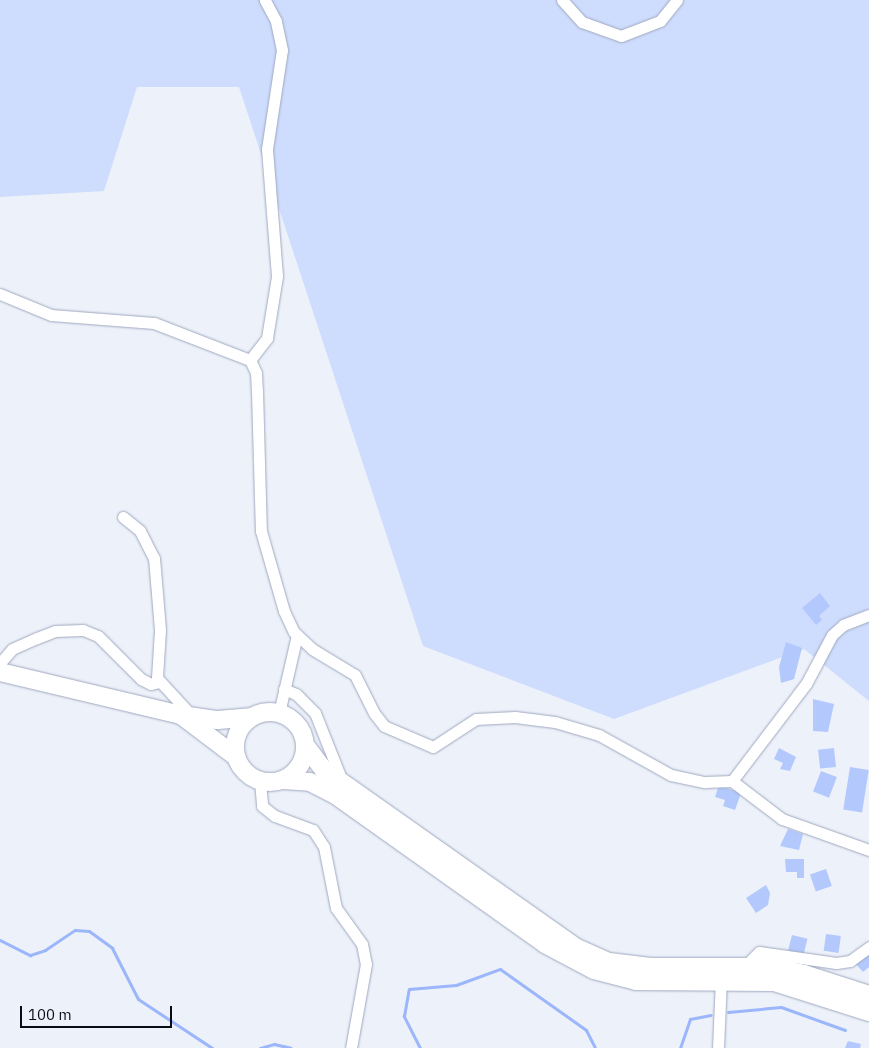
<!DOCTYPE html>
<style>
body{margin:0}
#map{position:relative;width:869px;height:1048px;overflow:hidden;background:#edf1fa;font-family:"IBM Plex Sans",sans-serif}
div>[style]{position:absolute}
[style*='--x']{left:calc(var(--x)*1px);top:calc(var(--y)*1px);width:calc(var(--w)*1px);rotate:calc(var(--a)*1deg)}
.green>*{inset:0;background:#cedcfd}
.stream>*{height:3px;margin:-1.5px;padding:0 1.5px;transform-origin:1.5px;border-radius:1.5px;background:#9bb6fb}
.building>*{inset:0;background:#b3c8fd;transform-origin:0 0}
.roads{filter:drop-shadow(0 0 1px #9ea8bf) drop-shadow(0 0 1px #9ea8bf)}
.minor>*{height:11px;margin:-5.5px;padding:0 5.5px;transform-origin:5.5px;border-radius:5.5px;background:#fff}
.primary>*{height:18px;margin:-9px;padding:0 9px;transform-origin:9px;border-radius:9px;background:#fff}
.primary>.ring{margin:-9px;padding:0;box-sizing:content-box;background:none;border:18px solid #fff;border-radius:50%}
span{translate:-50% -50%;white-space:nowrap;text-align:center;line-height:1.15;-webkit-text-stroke:5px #edf1fa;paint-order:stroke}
.scale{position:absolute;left:20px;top:1006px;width:152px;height:22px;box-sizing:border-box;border:2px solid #090c14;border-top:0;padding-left:6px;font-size:15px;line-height:18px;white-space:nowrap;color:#090c14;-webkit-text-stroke:4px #edf1fa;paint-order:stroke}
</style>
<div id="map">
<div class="green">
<i style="clip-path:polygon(0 0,869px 0,869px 701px,804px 649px,614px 719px,423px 646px,239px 87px,137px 87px,104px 191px,0 197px)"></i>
</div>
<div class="stream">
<i style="--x:0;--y:940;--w:34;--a:27"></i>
<i style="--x:30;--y:955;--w:16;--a:-18"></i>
<i style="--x:45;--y:950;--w:36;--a:-34"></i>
<i style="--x:75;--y:930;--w:14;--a:4"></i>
<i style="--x:89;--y:931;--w:29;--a:36"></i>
<i style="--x:112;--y:948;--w:57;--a:63"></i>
<i style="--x:138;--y:999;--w:89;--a:33.5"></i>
<i style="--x:728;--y:1012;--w:53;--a:-5.4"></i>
<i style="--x:781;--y:1007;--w:68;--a:19.8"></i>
<i style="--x:260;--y:1048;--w:15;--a:-16"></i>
<i style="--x:274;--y:1044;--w:17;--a:13"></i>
<i style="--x:420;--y:1048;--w:36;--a:-117"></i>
<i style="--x:404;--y:1016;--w:27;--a:-80"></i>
<i style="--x:409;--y:989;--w:47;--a:-4.9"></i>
<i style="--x:456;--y:985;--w:47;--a:-20"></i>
<i style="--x:500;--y:969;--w:105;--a:35.3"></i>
<i style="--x:586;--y:1030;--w:20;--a:63"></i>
<i style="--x:680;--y:1048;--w:31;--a:-71"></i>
<i style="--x:690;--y:1019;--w:21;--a:-11"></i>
</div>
<div class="building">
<i style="clip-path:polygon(820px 593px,830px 606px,819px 616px,822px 620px,816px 625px,802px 608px)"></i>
<i style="clip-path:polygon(786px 642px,802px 648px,794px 679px,781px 683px,779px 667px)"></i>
<i style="clip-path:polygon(813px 699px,834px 704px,828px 732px,813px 731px)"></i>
<i style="clip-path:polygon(779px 748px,796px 757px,790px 771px,780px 769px,783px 763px,774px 759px)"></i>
<i style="left:834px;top:748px;width:19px;height:16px;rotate:84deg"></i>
<i style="left:850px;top:767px;width:19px;height:43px;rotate:9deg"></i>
<i style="left:821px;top:771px;width:17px;height:22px;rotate:21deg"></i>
<i style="clip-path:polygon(719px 785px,741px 793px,735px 810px,723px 806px,725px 800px,715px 797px)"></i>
<i style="clip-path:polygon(788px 829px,803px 834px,799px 850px,780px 846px)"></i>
<i style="clip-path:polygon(785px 859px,804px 859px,804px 878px,797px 878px,797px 872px,786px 872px)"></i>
<i style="left:826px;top:869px;width:18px;height:17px;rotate:71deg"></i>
<i style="clip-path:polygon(766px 885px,770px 893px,768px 905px,756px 913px,746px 898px)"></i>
<i style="left:826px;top:934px;width:15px;height:17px;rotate:8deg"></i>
<i style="left:792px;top:935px;width:16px;height:17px;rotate:14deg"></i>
<i style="clip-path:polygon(869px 954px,869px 967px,863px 972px,855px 963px)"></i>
<i style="clip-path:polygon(848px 1041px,861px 1044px,860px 1048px,845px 1048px)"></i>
</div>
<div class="roads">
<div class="minor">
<i style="--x:562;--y:0;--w:30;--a:48"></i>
<i style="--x:582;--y:22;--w:41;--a:19.7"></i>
<i style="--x:621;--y:36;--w:42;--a:-21"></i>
<i style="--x:660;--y:21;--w:27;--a:-51"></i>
<i style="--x:0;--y:294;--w:55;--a:22.4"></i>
<i style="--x:51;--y:315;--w:103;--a:4.4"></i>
<i style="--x:154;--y:323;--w:103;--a:21.1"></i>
<i style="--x:250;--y:360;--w:14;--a:65"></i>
<i style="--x:256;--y:373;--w:18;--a:87"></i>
<i style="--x:257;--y:391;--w:140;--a:88.4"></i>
<i style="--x:261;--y:531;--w:83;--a:74"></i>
<i style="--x:284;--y:611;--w:23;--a:65"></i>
<i style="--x:294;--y:632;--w:25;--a:43"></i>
<i style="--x:312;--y:649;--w:50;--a:31.2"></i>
<i style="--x:355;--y:675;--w:42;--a:63.4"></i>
<i style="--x:374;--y:713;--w:16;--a:52"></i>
<i style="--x:384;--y:726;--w:53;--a:23.2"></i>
<i style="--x:433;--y:747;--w:51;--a:-33.1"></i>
<i style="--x:476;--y:719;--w:39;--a:-3"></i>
<i style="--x:515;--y:717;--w:40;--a:7.1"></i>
<i style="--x:555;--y:722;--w:46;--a:16.5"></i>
<i style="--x:599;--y:735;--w:82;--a:29.1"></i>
<i style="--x:671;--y:775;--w:35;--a:12"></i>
<i style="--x:705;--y:782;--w:27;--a:-2"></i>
<i style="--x:732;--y:781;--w:63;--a:37.2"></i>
<i style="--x:782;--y:819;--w:92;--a:19.6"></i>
<i style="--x:250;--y:360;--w:28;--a:-52"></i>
<i style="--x:267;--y:338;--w:63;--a:-80.8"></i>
<i style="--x:277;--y:276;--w:127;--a:-94.5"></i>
<i style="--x:267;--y:149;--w:100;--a:-81.4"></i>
<i style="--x:282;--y:50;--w:30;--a:-102"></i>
<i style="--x:276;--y:21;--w:24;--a:-118"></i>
<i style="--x:123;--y:517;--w:22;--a:39"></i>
<i style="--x:140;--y:531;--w:30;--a:63"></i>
<i style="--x:154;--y:558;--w:72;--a:85.2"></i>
<i style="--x:160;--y:630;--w:48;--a:93.6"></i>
<i style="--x:157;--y:678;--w:52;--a:47.4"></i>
<i style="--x:0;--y:663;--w:18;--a:-49"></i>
<i style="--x:12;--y:649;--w:27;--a:-24"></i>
<i style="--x:37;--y:638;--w:19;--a:-21"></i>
<i style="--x:55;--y:631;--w:28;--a:-2"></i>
<i style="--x:83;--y:630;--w:16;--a:22"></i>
<i style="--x:98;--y:636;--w:61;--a:45"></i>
<i style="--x:141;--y:679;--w:11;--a:27"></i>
<i style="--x:151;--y:684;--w:9;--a:-13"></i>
<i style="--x:284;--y:689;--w:13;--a:23"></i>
<i style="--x:296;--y:694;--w:27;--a:45"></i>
<i style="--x:315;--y:713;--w:73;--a:68.3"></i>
<i style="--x:279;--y:713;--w:80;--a:-77"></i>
<i style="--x:260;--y:781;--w:25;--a:85"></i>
<i style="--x:262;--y:806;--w:16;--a:38"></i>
<i style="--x:275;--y:816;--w:40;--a:20.2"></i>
<i style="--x:313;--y:830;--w:20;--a:57"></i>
<i style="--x:324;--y:847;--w:62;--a:78.9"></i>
<i style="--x:336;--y:908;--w:44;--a:54.2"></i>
<i style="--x:362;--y:944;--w:20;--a:79"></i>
<i style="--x:366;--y:964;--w:85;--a:100.1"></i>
<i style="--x:732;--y:781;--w:122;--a:-52.7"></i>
<i style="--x:806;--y:684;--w:55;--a:-62"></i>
<i style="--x:832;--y:635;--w:15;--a:-42"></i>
<i style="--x:843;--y:625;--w:28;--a:-21"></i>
<i style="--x:744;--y:967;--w:21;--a:-45"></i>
<i style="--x:759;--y:952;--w:78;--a:8.1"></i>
<i style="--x:836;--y:963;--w:14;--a:-8"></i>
<i style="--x:850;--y:961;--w:24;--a:-36"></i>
<i style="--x:718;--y:1048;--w:68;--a:-87.5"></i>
</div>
<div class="primary">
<i style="--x:0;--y:672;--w:186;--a:13.4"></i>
<i style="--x:181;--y:715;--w:37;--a:8"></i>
<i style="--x:218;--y:720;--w:32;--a:-5"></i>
<i class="ring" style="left:235px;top:712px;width:52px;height:52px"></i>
<i style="--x:181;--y:715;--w:68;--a:37.2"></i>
<i style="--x:305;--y:745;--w:30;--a:53"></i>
<i style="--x:323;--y:769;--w:311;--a:35.2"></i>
<i style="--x:577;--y:948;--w:35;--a:24"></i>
<i style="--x:609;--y:962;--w:42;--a:6.8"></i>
<i style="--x:651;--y:967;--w:120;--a:0"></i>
<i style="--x:771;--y:967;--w:34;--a:12"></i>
<i style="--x:804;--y:974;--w:68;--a:17.9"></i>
<i style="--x:283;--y:780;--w:27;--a:4"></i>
<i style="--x:310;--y:782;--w:27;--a:27"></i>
<i style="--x:334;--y:794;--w:259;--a:35.4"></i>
<i style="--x:545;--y:944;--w:55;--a:28"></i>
<i style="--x:594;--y:970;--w:43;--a:14.7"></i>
<i style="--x:636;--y:981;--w:138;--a:0.4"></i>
<i style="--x:774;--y:982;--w:100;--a:17.5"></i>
</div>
</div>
<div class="scale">100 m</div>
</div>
